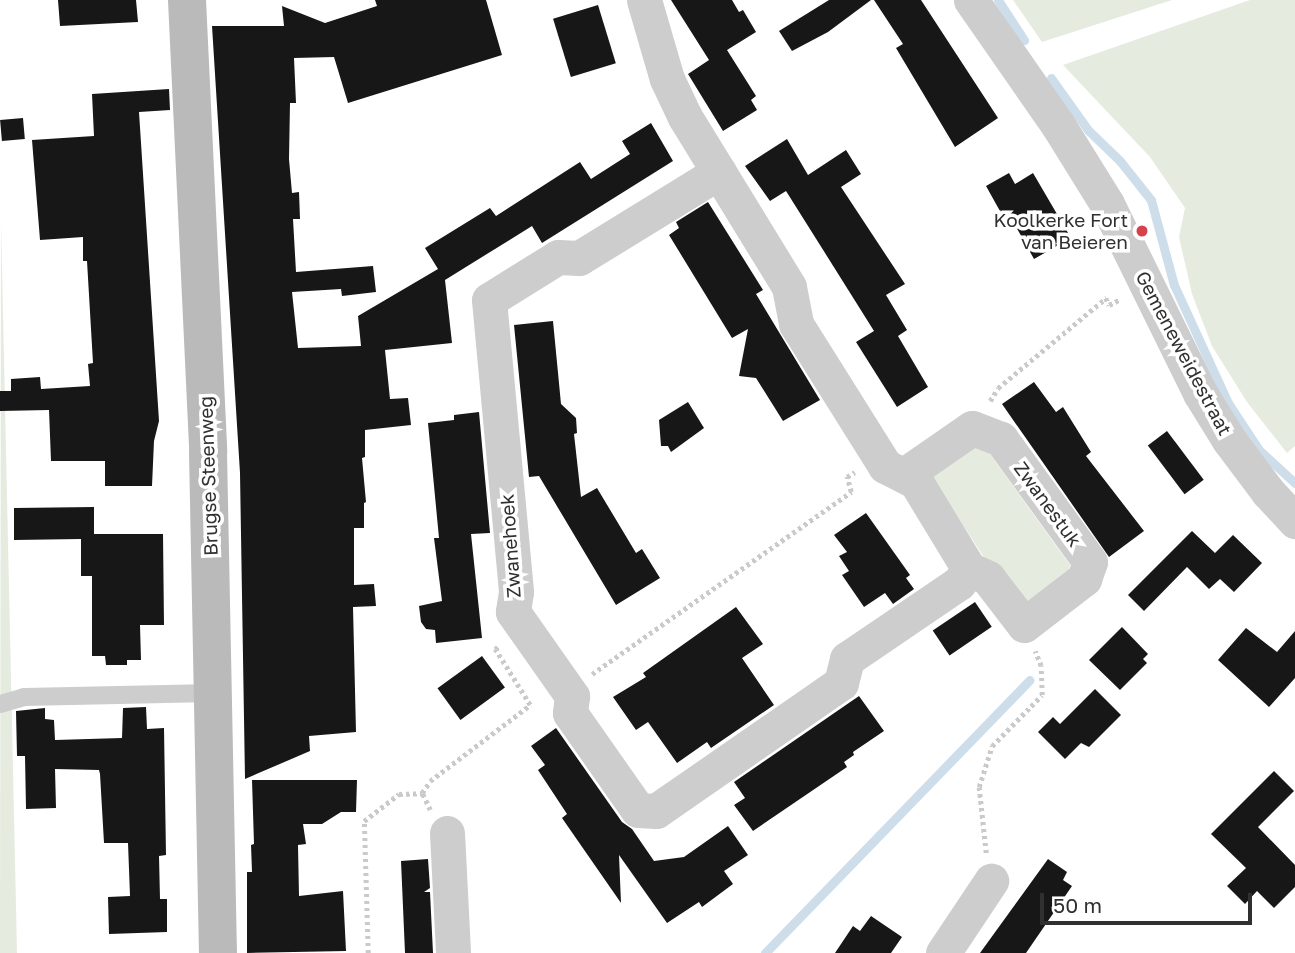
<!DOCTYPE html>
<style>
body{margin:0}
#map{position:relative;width:1295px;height:953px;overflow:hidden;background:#fff;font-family:"Golos Text",sans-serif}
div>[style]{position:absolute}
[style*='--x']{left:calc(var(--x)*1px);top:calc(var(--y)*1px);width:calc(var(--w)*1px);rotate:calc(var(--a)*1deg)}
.green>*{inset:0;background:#e5ebdf}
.stream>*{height:9px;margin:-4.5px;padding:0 4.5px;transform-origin:4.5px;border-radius:4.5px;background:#cddeea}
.building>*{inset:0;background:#171717;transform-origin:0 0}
.path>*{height:4.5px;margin-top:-2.25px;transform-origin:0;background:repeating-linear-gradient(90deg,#cacaca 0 3.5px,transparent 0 7px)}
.service>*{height:18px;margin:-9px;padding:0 9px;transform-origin:9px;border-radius:9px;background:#cdcdcd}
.minor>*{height:35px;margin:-17.5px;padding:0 17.5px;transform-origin:17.5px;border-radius:17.5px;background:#cdcdcd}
.secondary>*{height:38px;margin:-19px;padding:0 19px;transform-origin:19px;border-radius:19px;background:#bababa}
.dots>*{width:19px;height:19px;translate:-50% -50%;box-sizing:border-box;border:4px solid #fff;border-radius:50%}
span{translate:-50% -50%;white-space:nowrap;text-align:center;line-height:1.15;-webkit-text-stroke:7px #fff;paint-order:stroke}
.poi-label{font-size:19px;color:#303030}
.right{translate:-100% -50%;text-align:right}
.street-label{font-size:19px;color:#303030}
.scale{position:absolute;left:1040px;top:893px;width:212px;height:32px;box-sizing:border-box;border:4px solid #303030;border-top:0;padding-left:9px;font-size:21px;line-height:24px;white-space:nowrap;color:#303030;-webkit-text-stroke:5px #fff;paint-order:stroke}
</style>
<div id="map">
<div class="green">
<i style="clip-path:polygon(1013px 0,1172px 0,1042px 42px)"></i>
<i style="clip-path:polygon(1250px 0,1295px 0,1295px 446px,1287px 453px,1247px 402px,1212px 346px,1192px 294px,1179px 237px,1185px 208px,1150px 157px,1063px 65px)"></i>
<i style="clip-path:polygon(1px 221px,17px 953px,0 953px)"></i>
<i style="clip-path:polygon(971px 441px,984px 446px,1070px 565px,1065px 584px,1038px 600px,1013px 602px,933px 479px,932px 466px)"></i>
</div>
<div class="stream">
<i style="--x:998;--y:0;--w:48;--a:57"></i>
<i style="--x:1051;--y:78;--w:64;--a:54.6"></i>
<i style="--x:1088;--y:130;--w:45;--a:44.1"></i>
<i style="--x:1120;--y:161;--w:50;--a:51.5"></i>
<i style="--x:1151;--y:200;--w:88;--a:74.9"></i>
<i style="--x:1174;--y:285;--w:130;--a:65.4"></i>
<i style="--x:1228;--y:403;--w:56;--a:56.6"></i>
<i style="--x:1259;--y:450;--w:49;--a:42.5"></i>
<i style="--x:765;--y:953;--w:380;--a:-45.9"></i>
</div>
<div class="building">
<i style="clip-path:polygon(58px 0,136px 0,138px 22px,60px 26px)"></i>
<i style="clip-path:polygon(375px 0,486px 0,502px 55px,348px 103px,334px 57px,294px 58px,296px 103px,290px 103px,289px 159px,292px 193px,299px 192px,300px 219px,293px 219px,296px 272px,373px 266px,376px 292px,342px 296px,341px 289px,292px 292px,298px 348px,361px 346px,358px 316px,438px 269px,425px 248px,490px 208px,496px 216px,580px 162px,591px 179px,630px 154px,622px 141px,651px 123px,673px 161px,542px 243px,532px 226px,445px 280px,452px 343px,385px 350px,390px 399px,408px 398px,411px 425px,365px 430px,365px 457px,362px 458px,366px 502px,364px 503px,364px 528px,354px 528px,354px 585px,374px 584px,376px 606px,353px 607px,356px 732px,309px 736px,310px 751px,245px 779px,240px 473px,212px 26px,284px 26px,282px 6px,325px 23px,377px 6px)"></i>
<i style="clip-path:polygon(671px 0,732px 0,739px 12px,743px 10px,756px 32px,727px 50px,756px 96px,751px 100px,757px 110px,723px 131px,688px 74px,709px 60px)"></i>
<i style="clip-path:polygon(829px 0,871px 0,828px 32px,792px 51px,779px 31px)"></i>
<i style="clip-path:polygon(874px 0,921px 0,998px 118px,955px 147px,896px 48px,903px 44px)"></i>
<i style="left:598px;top:5px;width:61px;height:47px;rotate:73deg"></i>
<i style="clip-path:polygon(169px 89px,170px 110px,139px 112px,159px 421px,154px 441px,152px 486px,105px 486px,105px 461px,51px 461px,49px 410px,0 411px,0 391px,11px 391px,11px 379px,40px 377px,41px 389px,90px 386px,88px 364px,93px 363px,87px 261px,83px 261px,83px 237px,40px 240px,32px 140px,94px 136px,92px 94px)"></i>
<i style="left:23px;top:118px;width:21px;height:23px;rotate:85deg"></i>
<i style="clip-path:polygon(787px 139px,808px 175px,846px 150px,861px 174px,841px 187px,905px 284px,886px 295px,907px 330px,898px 336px,928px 387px,897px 407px,856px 342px,874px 331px,820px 245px,786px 191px,770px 201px,745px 166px)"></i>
<i style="clip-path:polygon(1009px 173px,1015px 184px,1033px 173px,1071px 238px,1034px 259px,1015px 225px,1010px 229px,986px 186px)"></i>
<i style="clip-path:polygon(708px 202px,763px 290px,756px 294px,820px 400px,783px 421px,756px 378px,739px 376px,748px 329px,732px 338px,669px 235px,679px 228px,676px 222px)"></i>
<i style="clip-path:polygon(553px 321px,561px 404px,576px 418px,577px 433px,574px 434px,581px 497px,597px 488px,636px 553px,642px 549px,660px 578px,616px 605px,539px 476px,529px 477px,514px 325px)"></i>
<i style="clip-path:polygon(1034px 382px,1056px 412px,1063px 407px,1091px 452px,1086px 456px,1144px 531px,1109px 557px,1002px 404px)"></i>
<i style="clip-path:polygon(688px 402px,704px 428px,671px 452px,668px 446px,661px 446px,659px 420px)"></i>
<i style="clip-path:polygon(479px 412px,490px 533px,471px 534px,482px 638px,436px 643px,435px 630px,426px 629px,421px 622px,419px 606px,442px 601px,434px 538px,439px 538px,428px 423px,454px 420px,454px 415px)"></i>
<i style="left:1167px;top:431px;width:61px;height:24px;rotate:53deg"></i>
<i style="clip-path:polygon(94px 507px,94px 534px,163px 534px,164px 625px,140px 625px,141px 660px,127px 660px,127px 665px,106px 665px,105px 656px,92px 656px,92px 576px,81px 576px,81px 539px,14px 540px,14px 508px)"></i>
<i style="clip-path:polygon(866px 513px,910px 575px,906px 578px,914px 589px,893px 604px,885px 593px,864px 607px,842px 575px,849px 571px,839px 556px,847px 552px,834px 535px)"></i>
<i style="clip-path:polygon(1192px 531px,1215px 553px,1233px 535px,1262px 563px,1234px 592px,1220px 579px,1209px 589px,1187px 567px,1144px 611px,1128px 595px)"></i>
<i style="left:975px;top:602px;width:30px;height:51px;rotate:56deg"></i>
<i style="clip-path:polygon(736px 607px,763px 644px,742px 658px,774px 705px,711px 748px,707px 742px,677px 763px,648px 722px,636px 730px,613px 697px,646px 677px,643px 673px)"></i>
<i style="clip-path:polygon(1122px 627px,1148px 654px,1143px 659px,1147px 663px,1120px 690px,1089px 660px)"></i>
<i style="clip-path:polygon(1246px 628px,1277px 652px,1295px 631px,1295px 678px,1269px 707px,1218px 660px)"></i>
<i style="left:482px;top:656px;width:39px;height:55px;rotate:54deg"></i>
<i style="clip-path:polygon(1095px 689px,1121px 715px,1089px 747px,1081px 743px,1065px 759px,1038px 732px,1053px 717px,1060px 724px)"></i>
<i style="clip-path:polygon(859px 696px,884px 731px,853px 752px,854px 755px,844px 762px,847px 767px,753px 831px,734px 805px,745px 798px,734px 782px)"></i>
<i style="clip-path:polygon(146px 707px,147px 729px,164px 728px,166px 855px,159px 856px,160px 899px,167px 899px,167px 932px,109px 934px,108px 897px,130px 896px,128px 843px,104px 843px,100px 774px,99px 770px,55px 769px,56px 808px,26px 809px,25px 756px,17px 756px,16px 711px,45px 708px,45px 719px,54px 720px,55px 740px,122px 738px,123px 708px)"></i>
<i style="clip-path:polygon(556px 728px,622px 822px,632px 829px,654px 861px,684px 857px,728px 826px,748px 855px,724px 871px,733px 884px,702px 907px,699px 902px,667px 923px,619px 855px,621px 903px,562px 818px,567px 814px,538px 770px,545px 765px,531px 746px)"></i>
<i style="clip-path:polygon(1274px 771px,1294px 791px,1258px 827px,1295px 865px,1295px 887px,1274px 908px,1257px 891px,1245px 904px,1227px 886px,1246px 868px,1211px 834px)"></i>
<i style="clip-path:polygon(252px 780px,357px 780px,356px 812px,341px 812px,322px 824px,303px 824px,306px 844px,298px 845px,299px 896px,343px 891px,346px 951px,247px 953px,247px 872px,252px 872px,251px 845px,254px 844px)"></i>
<i style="clip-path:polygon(428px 859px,430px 888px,424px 892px,430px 892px,433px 953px,405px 953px,401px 861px)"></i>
<i style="clip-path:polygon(1048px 859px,1067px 872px,1063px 880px,1072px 886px,1026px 953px,980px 953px)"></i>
<i style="clip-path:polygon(871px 916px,902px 937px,891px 953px,835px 953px,853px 926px,860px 931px)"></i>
</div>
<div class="path">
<i style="--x:990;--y:401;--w:15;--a:-58"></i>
<i style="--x:998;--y:388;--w:141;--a:-39.8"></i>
<i style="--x:1106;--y:298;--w:8;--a:67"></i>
<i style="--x:1109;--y:305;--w:13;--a:-27"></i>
<i style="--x:592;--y:674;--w:317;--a:-35.1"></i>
<i style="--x:851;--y:492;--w:16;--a:-105"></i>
<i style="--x:847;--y:477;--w:9;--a:-32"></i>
<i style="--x:430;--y:810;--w:19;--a:-115"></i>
<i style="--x:422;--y:793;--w:14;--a:-56"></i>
<i style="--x:430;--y:781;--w:126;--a:-37.2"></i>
<i style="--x:530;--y:705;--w:66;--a:-122"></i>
<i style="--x:495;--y:649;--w:6;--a:-39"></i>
<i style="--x:986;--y:853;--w:66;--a:-96.1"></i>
<i style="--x:979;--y:787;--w:43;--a:-72.4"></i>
<i style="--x:992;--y:746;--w:71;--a:-45.6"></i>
<i style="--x:1042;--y:695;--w:29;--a:-92"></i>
<i style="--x:1041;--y:666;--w:16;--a:-112"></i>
<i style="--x:368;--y:953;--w:132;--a:-91.7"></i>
<i style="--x:364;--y:821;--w:44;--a:-37.6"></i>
<i style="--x:399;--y:794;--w:23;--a:-2"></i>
</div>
<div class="service">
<i style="--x:0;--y:704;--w:25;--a:-16"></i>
<i style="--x:24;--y:697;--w:189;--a:-1.2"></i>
</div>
<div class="minor">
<i style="--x:644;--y:0;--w:82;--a:73.8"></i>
<i style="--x:667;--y:79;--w:42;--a:64.7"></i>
<i style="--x:685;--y:117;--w:199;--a:58.5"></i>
<i style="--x:789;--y:287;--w:38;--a:79"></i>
<i style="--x:796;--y:324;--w:168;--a:57.9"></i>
<i style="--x:885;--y:466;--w:35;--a:27"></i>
<i style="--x:916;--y:482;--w:102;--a:58.7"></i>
<i style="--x:969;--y:569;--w:21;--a:25"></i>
<i style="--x:988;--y:578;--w:59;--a:52.5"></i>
<i style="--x:1024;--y:625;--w:76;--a:-37.5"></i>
<i style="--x:1084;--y:579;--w:18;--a:-71"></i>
<i style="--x:1090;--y:562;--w:152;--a:-125.9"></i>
<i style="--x:1001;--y:439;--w:31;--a:-159"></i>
<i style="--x:972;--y:428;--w:83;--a:145.3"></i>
<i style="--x:971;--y:0;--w:152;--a:55.2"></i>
<i style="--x:1058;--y:125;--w:93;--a:58.2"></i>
<i style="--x:1107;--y:204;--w:211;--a:63.8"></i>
<i style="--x:1200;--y:393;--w:55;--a:58.3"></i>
<i style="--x:1229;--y:440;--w:65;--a:53.1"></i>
<i style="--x:1268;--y:492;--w:40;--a:47"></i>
<i style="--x:719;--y:172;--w:164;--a:148.4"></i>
<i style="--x:579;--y:258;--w:21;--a:-177"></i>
<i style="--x:558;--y:257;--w:81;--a:148.1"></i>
<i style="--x:489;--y:300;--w:293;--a:84.7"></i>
<i style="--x:516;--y:592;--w:20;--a:99"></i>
<i style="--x:513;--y:612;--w:103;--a:54.9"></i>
<i style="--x:572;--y:696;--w:17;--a:97"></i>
<i style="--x:570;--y:713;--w:118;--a:55"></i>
<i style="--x:638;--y:810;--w:18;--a:3"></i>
<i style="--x:656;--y:811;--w:225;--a:-34.7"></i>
<i style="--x:841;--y:683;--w:25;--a:-76"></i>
<i style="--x:847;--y:659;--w:135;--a:-34.2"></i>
<i style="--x:959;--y:583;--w:17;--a:-54"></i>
<i style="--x:447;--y:833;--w:120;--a:87.1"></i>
<i style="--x:943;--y:953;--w:87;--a:-56.3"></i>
</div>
<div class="secondary">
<i style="--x:187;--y:0;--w:452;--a:87.3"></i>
<i style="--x:208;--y:452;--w:501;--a:88.86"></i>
</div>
<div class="dots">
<i style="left:1142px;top:231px;background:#d74149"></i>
</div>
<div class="poi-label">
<span class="right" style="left:1128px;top:231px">Koolkerke Fort<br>van Beieren</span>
</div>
<div class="street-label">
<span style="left:1184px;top:353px;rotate:62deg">Gemeneweidestraat</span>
<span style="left:208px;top:476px;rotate:-92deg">Brugse Steenweg</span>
<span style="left:1048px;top:504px;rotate:54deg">Zwanestuk</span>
<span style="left:510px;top:546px;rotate:-94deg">Zwanehoek</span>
</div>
<div class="scale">50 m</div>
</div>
